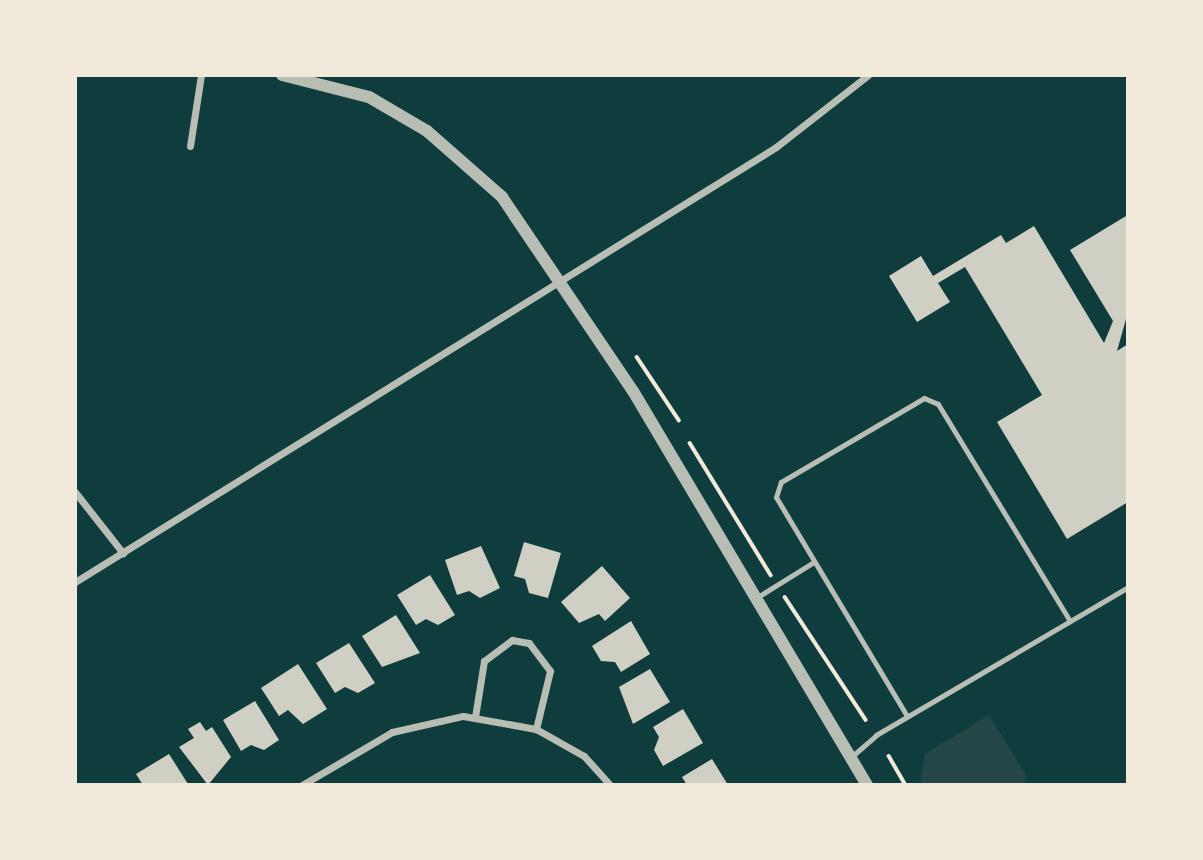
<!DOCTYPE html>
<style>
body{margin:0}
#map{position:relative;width:1203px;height:860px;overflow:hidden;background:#0f3d3e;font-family:"DM Sans",sans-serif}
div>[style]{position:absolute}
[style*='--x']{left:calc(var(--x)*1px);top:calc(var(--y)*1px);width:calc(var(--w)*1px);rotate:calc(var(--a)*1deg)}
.green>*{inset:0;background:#244646}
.building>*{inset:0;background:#cfcfc3}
.path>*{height:3.5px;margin:-1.75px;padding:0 1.75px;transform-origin:1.75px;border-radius:1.75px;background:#f1e9da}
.service>*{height:5px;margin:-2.5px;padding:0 2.5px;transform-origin:2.5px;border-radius:2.5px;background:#b8beb3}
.minor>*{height:7px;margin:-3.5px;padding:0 3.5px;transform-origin:3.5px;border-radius:3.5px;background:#b8beb3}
.tertiary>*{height:12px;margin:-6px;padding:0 6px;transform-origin:6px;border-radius:6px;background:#b8beb3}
span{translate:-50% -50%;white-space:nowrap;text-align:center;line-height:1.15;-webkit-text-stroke:7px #f1e9da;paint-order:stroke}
.frame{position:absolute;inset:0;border:77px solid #f1e9da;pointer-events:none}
</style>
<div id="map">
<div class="green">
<i style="clip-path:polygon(989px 715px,1026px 775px,1024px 785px,920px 785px,925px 754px)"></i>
</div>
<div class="building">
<i style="clip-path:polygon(1126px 216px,1128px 312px,1117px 351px,1128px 344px,1128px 502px,1067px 539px,997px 422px,1042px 395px,965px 267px,938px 283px,950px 302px,917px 322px,889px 276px,921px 256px,933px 276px,1001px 235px,1006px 243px,1034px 226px,1104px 343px,1113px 321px,1070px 250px)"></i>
<i style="clip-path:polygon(524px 542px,561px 553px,548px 598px,529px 593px,525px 579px,514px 576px)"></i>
<i style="clip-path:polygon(481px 546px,500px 588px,480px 598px,469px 591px,457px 595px,445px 560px)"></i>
<i style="clip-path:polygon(602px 566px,630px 598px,605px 621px,599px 614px,579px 623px,561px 602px)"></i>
<i style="clip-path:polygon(430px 575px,455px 615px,438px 625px,426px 619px,416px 625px,397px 595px)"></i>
<i style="clip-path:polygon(396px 615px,420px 653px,382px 667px,362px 636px)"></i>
<i style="clip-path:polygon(631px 621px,650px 654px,621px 672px,615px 662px,601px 661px,592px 646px)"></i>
<i style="clip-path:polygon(349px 643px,375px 683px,358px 693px,345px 687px,335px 693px,316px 663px)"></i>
<i style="clip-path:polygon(298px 664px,327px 709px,303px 724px,288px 710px,279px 716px,261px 688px)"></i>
<i style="clip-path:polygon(650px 669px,670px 702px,633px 724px,619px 687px)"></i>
<i style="clip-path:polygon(255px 701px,279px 740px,264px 750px,251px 745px,241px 751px,223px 720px)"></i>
<i style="clip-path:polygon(683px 709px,703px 743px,663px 766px,654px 750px,659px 737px,653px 727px)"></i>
<i style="clip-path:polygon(200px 722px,206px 731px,212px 727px,231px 757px,208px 785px,179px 747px,194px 738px,188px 729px)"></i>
<i style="clip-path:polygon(169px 754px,188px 784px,143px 785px,136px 774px)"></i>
<i style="clip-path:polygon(712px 759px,728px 785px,687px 785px,682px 777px)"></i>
</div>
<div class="path">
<i style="--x:637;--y:357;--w:76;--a:56.3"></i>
<i style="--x:690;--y:443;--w:155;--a:58.5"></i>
<i style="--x:785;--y:597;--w:147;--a:56.6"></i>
<i style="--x:889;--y:756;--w:34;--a:60"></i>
</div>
<div class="service">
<i style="--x:756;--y:598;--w:66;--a:-32"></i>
<i style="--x:907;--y:716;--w:255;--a:-120.9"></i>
<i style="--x:776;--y:497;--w:16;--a:-72"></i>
<i style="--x:781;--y:482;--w:166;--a:-30.4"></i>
<i style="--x:924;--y:398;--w:15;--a:23"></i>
<i style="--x:938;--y:404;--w:254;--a:58.7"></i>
<i style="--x:850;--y:758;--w:35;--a:-41"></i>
<i style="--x:876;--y:735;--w:292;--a:-30.4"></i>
</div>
<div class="minor">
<i style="--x:190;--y:146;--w:72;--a:-81.2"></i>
<i style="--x:75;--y:492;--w:78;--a:51.8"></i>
<i style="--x:75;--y:582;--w:825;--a:-31.82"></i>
<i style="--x:776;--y:147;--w:117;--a:-38"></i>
<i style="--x:475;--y:717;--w:57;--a:-80.9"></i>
<i style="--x:484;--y:661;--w:35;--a:-37"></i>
<i style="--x:512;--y:640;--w:17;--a:10"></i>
<i style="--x:529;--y:643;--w:35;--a:53"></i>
<i style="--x:550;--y:671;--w:60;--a:103.6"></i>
<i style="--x:302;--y:785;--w:104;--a:-30.5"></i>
<i style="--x:392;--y:732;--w:73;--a:-12.7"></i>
<i style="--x:463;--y:716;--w:74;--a:10.1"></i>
<i style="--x:536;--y:729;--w:55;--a:29.4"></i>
<i style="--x:584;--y:756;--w:39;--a:48"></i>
</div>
<div class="tertiary">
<i style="--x:282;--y:75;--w:90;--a:14.2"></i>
<i style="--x:369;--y:97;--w:67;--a:30.4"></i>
<i style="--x:427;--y:131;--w:100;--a:41.3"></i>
<i style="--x:502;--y:197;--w:234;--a:56"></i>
<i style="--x:633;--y:391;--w:458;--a:59.3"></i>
</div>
<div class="frame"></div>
</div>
